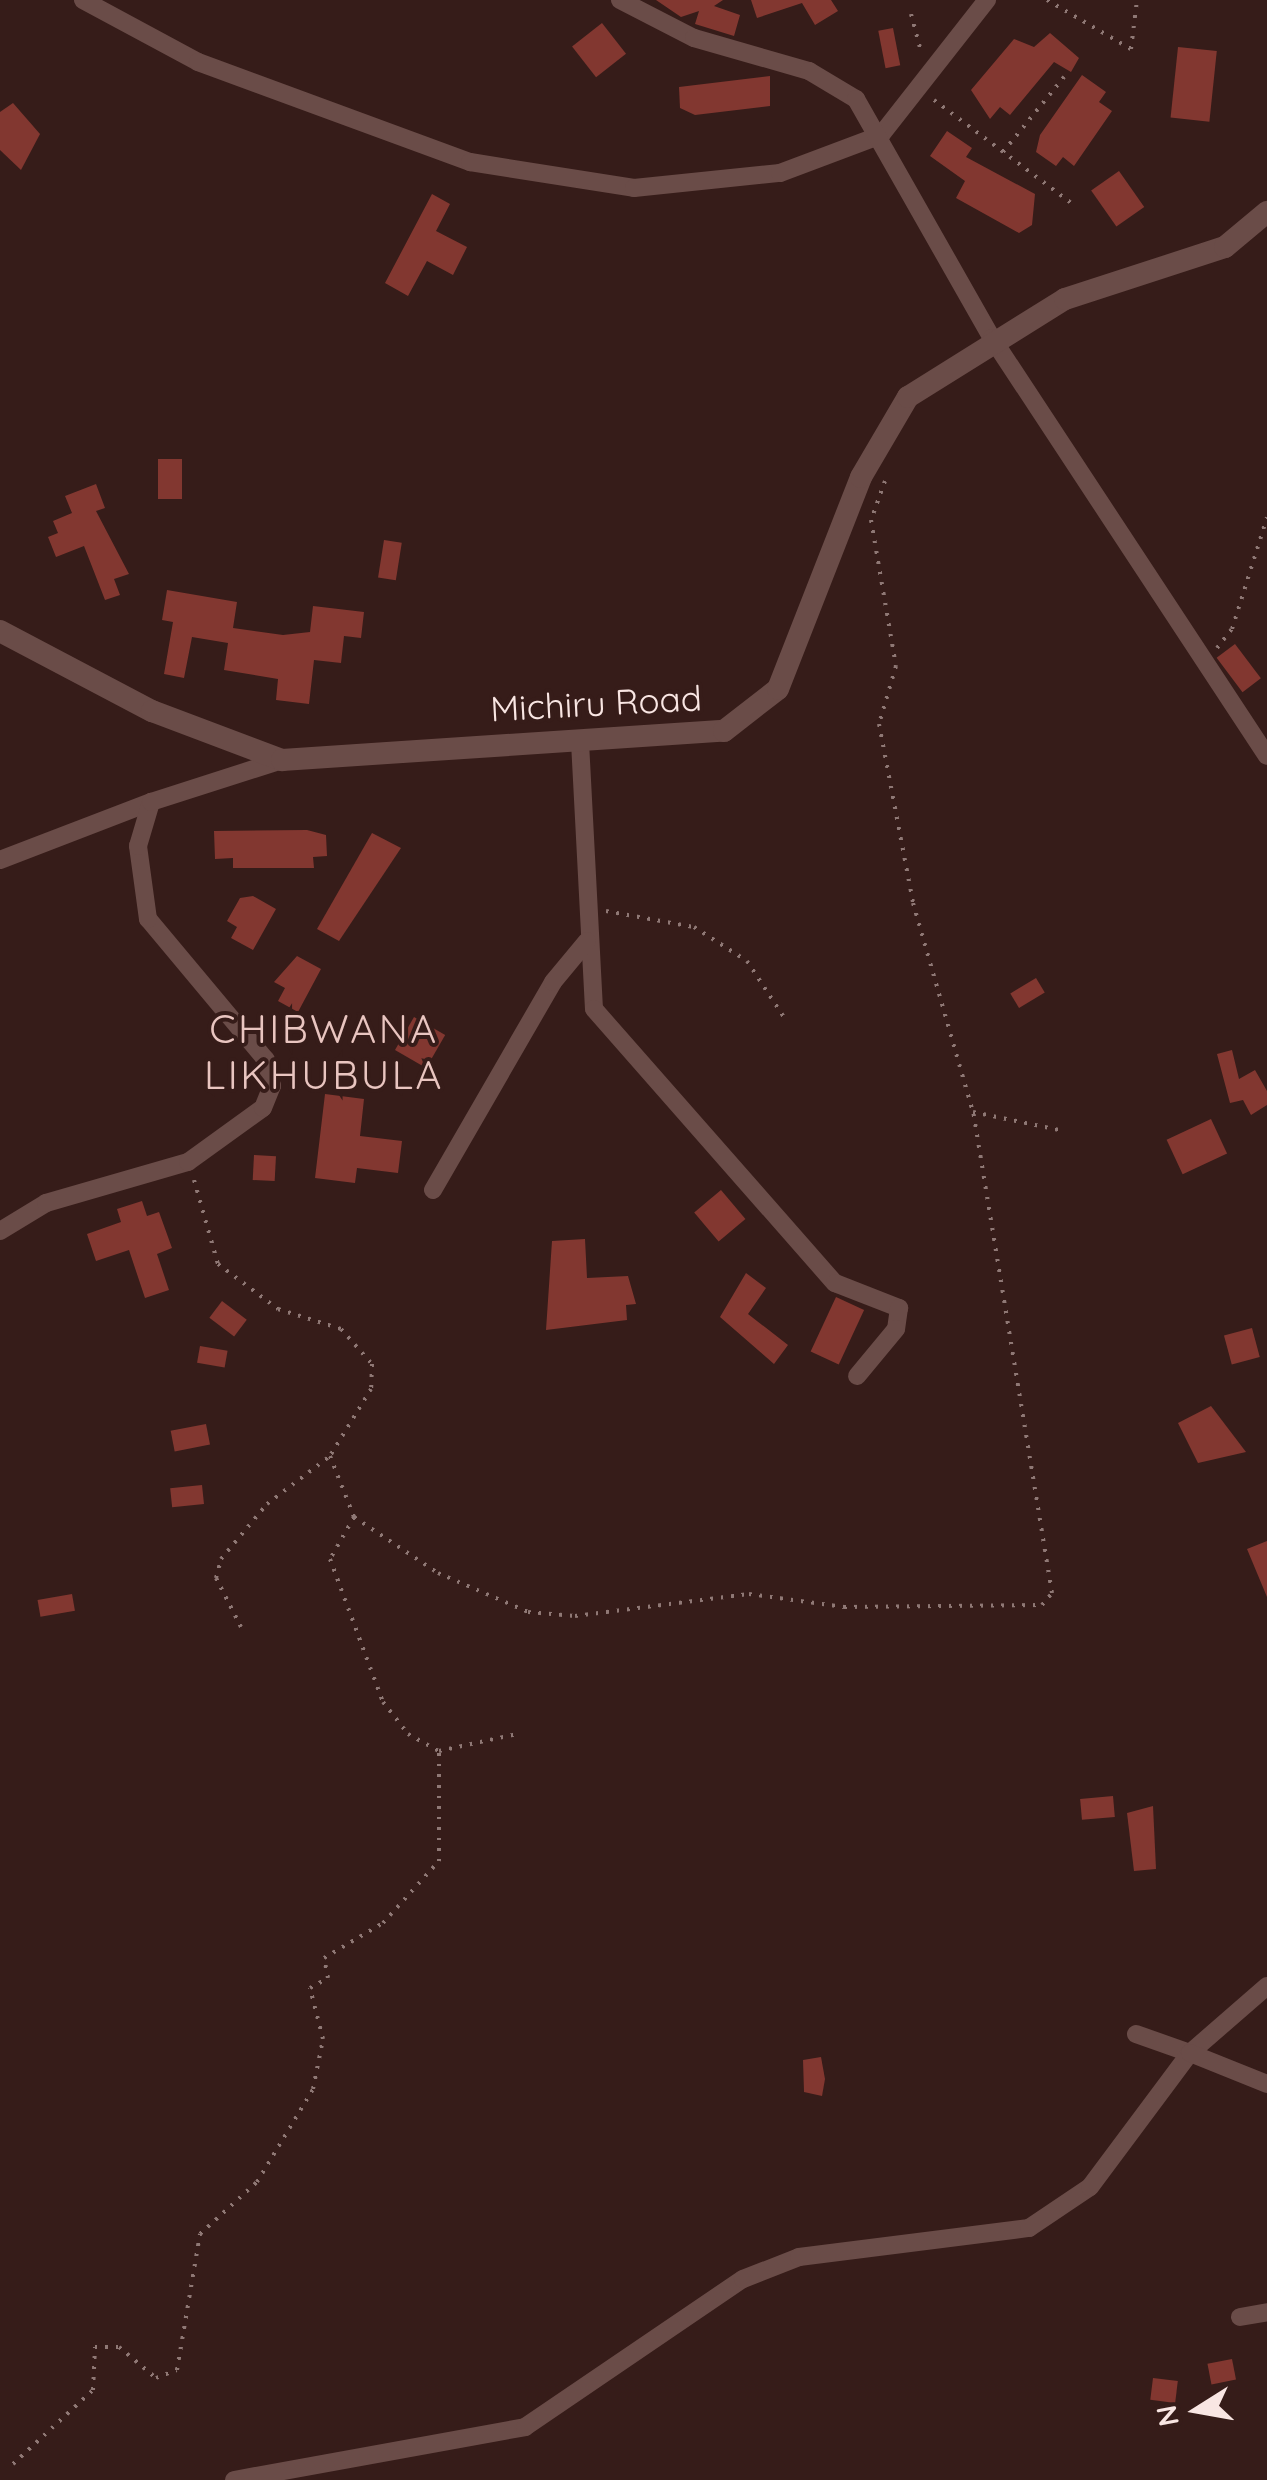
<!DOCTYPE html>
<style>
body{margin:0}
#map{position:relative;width:1267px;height:2480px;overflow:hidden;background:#361c19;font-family:Quicksand,sans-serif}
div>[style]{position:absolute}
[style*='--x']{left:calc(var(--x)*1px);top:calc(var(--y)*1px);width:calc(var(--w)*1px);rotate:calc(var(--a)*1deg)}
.building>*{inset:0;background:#823730;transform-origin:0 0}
.path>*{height:4px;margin-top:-2px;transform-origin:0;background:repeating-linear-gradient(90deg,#8f7875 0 2.5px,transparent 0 10.5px)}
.minor>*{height:18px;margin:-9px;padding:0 9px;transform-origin:9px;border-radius:9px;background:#6a4c48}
.tertiary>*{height:22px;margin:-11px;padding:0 11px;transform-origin:11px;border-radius:11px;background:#6a4c48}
span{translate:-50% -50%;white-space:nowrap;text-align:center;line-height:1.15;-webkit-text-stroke:8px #361c19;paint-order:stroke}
.street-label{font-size:35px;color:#f9e6e3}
.quarter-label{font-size:40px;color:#e9c5c0;letter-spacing:2.5px}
.north{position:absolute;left:1147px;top:2360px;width:100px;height:100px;-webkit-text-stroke:8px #361c19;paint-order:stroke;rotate:259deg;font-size:28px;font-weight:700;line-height:40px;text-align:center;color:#f9e6e3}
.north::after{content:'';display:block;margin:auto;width:35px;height:45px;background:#f9e6e3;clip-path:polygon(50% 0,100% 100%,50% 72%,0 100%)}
</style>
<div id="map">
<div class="building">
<i style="clip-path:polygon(656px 0,723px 0,714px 6px,740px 15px,734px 36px,695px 24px,699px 11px,681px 17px)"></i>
<i style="clip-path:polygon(751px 0,831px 0,838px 11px,815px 25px,802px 3px,757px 18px)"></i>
<i style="left:602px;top:23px;width:39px;height:38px;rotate:52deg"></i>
<i style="left:893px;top:28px;width:38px;height:15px;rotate:79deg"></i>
<i style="clip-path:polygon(1050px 33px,1079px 58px,1071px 72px,1054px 62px,1010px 115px,1000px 107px,990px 119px,971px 90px,1014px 39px,1034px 47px)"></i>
<i style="left:1178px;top:47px;width:39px;height:71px;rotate:6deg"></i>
<i style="clip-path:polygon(1082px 75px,1106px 92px,1099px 102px,1112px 111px,1074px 166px,1063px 157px,1056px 166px,1036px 152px,1040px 135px)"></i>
<i style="clip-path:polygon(770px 76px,770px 106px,695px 115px,680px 108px,679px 87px)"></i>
<i style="clip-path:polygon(13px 103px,40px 134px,21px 170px,0 150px,0 112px)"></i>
<i style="clip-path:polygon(947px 131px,972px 148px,966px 157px,1035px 194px,1032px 225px,1019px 233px,956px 198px,965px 181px,930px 156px)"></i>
<i style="left:1119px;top:171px;width:44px;height:34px;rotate:55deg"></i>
<i style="clip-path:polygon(432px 194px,450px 204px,436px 231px,467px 247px,453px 275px,427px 261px,408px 296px,385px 283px)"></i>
<i style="left:158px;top:459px;width:24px;height:40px"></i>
<i style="clip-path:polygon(96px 484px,105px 508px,96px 511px,129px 574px,114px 579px,120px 595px,105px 600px,84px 546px,56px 557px,48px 537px,58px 533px,53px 521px,72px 513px,65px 496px)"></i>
<i style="left:384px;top:540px;width:18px;height:38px;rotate:9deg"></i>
<i style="clip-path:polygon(167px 590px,237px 602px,233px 628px,283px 635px,310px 632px,313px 606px,364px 612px,361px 638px,344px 636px,341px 663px,314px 660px,309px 704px,276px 700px,278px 679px,224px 670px,228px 643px,192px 637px,184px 678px,164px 674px,173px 622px,162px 620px)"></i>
<i style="left:1235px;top:644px;width:43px;height:23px;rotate:53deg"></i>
<i style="clip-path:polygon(307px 830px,326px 835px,327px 856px,313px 857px,314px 868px,233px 868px,233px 858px,215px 859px,214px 831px)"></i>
<i style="clip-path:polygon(372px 833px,401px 848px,339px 941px,317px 929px)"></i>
<i style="clip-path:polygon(253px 896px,276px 909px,253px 950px,231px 938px,237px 927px,227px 921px,240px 898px)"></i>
<i style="clip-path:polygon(297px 956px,321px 969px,298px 1012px,278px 1001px,285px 988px,274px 982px)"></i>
<i style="left:1036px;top:978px;width:17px;height:30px;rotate:59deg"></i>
<i style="left:414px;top:1017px;width:36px;height:38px;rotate:30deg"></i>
<i style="clip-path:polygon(1232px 1050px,1239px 1079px,1255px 1070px,1267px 1091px,1267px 1105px,1251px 1115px,1243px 1100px,1230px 1103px,1217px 1054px)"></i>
<i style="clip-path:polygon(325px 1094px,364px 1099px,360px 1136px,402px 1141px,398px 1173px,357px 1168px,355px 1183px,315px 1178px)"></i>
<i style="left:1211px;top:1119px;width:38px;height:49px;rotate:65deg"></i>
<i style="left:254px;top:1155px;width:22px;height:25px;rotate:3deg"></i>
<i style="left:721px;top:1190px;width:38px;height:35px;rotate:50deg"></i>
<i style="clip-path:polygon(142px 1201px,147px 1216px,159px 1212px,172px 1248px,157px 1254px,169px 1290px,145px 1298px,129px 1250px,96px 1261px,87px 1234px,121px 1222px,117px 1209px)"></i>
<i style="clip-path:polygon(585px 1239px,587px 1278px,628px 1276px,636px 1304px,626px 1305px,627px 1320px,546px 1330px,552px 1241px)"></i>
<i style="clip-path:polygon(746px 1273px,766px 1288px,748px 1314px,788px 1345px,774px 1364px,720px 1317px)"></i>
<i style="left:836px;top:1297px;width:31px;height:60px;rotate:25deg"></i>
<i style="left:222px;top:1301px;width:31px;height:21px;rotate:37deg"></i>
<i style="left:1252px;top:1328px;width:30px;height:29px;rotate:75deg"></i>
<i style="left:200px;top:1346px;width:28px;height:17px;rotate:10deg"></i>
<i style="clip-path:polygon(1211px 1406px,1246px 1452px,1198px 1463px,1178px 1423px)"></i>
<i style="left:206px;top:1424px;width:21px;height:36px;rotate:79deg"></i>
<i style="left:202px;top:1485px;width:19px;height:32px;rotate:84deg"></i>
<i style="clip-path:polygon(1267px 1541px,1267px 1597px,1247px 1549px)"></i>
<i style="left:72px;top:1594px;width:17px;height:35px;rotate:80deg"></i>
<i style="left:1113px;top:1796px;width:21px;height:33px;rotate:85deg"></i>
<i style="clip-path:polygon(1153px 1806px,1156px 1869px,1134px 1871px,1127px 1813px)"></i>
<i style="clip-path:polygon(821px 2057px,825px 2079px,822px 2096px,804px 2092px,803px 2060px)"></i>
<i style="left:1232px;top:2359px;width:21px;height:25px;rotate:79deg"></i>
<i style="left:1153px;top:2378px;width:25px;height:22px;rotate:7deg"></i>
</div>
<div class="path">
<i style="--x:1047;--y:0;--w:97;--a:30.3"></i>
<i style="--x:1131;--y:49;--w:49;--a:-83"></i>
<i style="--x:911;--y:14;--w:39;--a:75"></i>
<i style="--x:934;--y:100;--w:175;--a:36.9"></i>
<i style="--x:1003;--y:152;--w:97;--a:-50.9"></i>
<i style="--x:885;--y:481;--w:41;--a:109.7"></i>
<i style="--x:871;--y:520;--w:148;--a:80.3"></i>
<i style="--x:896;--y:666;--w:60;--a:106.3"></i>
<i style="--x:879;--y:724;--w:182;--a:79.2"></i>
<i style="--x:913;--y:903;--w:217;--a:74"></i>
<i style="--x:1217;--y:648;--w:24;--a:-52"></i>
<i style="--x:1232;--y:629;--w:117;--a:-72.6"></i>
<i style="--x:606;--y:911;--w:89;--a:10.3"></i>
<i style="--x:694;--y:927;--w:63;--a:32.7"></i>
<i style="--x:747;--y:961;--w:73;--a:56.7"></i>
<i style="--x:194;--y:1180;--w:87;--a:74.1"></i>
<i style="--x:218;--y:1264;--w:75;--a:36.9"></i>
<i style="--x:278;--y:1309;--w:66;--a:17.6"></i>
<i style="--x:341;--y:1329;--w:47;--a:48.5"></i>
<i style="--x:372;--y:1364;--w:25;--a:92"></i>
<i style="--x:371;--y:1389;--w:79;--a:121.5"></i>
<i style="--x:330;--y:1456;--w:66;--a:68.5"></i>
<i style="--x:354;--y:1517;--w:48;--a:119.7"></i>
<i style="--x:330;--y:1559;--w:153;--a:69.7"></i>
<i style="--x:383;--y:1702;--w:41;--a:52"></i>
<i style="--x:408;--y:1734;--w:35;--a:29"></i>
<i style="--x:439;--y:1751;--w:80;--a:-12.3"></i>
<i style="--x:354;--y:1517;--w:101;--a:33.7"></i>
<i style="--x:438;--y:1573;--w:98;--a:23.4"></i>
<i style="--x:528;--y:1612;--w:47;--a:4.9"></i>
<i style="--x:575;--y:1616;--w:175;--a:-7.2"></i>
<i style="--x:749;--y:1594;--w:96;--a:7.8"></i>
<i style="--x:844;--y:1607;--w:198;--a:-0.6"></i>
<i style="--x:1042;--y:1605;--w:16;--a:-50"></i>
<i style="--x:1052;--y:1593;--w:487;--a:-99.3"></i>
<i style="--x:973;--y:1112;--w:93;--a:11.8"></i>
<i style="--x:241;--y:1627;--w:55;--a:-117"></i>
<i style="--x:216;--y:1578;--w:20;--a:-75"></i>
<i style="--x:221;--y:1559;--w:72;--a:-50.1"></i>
<i style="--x:267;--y:1504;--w:79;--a:-37.3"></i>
<i style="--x:13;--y:2464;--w:109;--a:-42.8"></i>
<i style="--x:93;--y:2390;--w:43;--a:-87.3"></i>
<i style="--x:95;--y:2347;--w:24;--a:0"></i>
<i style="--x:119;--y:2347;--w:48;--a:40"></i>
<i style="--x:156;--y:2378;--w:22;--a:-21"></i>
<i style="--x:177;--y:2370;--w:138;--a:-80.4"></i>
<i style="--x:200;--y:2234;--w:77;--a:-42.4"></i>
<i style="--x:257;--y:2182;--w:109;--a:-58.9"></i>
<i style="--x:313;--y:2089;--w:51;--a:-78.7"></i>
<i style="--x:323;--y:2039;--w:53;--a:-104.3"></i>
<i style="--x:310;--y:1988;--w:21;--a:-29"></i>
<i style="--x:328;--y:1978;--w:20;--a:-101"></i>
<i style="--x:324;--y:1958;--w:69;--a:-30.7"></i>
<i style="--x:383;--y:1923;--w:84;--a:-47.9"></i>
<i style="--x:439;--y:1861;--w:110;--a:-90"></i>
</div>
<div class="minor">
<i style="--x:83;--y:0;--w:131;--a:28.3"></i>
<i style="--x:198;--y:62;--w:290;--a:20.2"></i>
<i style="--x:470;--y:162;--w:166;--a:9"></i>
<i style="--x:634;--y:188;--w:147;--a:-5.9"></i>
<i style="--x:780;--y:173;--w:108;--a:-20.6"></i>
<i style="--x:881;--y:135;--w:172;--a:-51.9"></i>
<i style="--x:620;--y:0;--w:83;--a:27.2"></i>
<i style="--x:694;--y:38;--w:120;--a:16"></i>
<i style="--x:809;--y:71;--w:55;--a:30.8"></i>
<i style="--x:856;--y:99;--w:275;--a:60.4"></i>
<i style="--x:992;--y:338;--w:500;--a:56.66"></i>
<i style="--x:580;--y:742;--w:267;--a:87"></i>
<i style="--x:594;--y:1009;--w:365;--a:48.7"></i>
<i style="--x:835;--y:1283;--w:69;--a:21.3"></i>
<i style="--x:899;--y:1308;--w:21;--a:98"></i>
<i style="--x:896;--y:1329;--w:61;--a:129.7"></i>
<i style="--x:0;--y:860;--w:162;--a:-21"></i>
<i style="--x:433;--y:1190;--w:240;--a:-60"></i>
<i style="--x:553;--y:982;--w:53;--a:-50.3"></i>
<i style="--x:0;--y:1231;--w:54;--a:-31.3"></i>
<i style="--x:46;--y:1203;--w:148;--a:-16.1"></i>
<i style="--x:188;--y:1162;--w:92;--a:-35.8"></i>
<i style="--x:263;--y:1108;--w:24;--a:-68"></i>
<i style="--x:272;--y:1086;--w:27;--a:-103"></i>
<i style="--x:266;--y:1060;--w:184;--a:-129.9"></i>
<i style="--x:148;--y:919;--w:74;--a:-97.8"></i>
<i style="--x:138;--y:846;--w:46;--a:-73.5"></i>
<i style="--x:151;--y:802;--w:138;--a:-17.8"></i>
<i style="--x:1136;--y:2034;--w:57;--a:19.4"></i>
<i style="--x:1190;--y:2053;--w:102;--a:-41"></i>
<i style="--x:1240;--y:2317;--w:27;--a:-10"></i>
<i style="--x:234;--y:2480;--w:296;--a:-10.3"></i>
<i style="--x:525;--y:2427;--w:263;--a:-34.2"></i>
<i style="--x:743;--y:2279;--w:60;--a:-21.4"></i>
<i style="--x:799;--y:2257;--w:232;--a:-7.2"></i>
<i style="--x:1029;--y:2228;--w:73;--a:-33.9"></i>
<i style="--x:1090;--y:2187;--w:167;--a:-53.3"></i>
<i style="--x:1190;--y:2053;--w:83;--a:21.9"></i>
</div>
<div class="tertiary">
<i style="--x:0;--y:631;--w:172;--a:27.8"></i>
<i style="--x:152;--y:711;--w:139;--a:20.7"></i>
<i style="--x:282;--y:760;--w:443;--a:-3.8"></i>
<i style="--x:724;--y:731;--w:68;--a:-37.9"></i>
<i style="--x:778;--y:689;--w:228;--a:-68.6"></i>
<i style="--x:861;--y:477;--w:93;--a:-59.6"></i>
<i style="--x:908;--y:397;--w:185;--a:-32"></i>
<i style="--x:1065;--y:299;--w:168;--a:-18"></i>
<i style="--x:1225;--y:247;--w:55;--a:-39.8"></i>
</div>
<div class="street-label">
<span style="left:596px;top:703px;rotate:-3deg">Michiru Road</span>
</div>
<div class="quarter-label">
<span style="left:324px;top:1051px">CHIBWANA<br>LIKHUBULA</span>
</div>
<div class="north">N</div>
</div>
